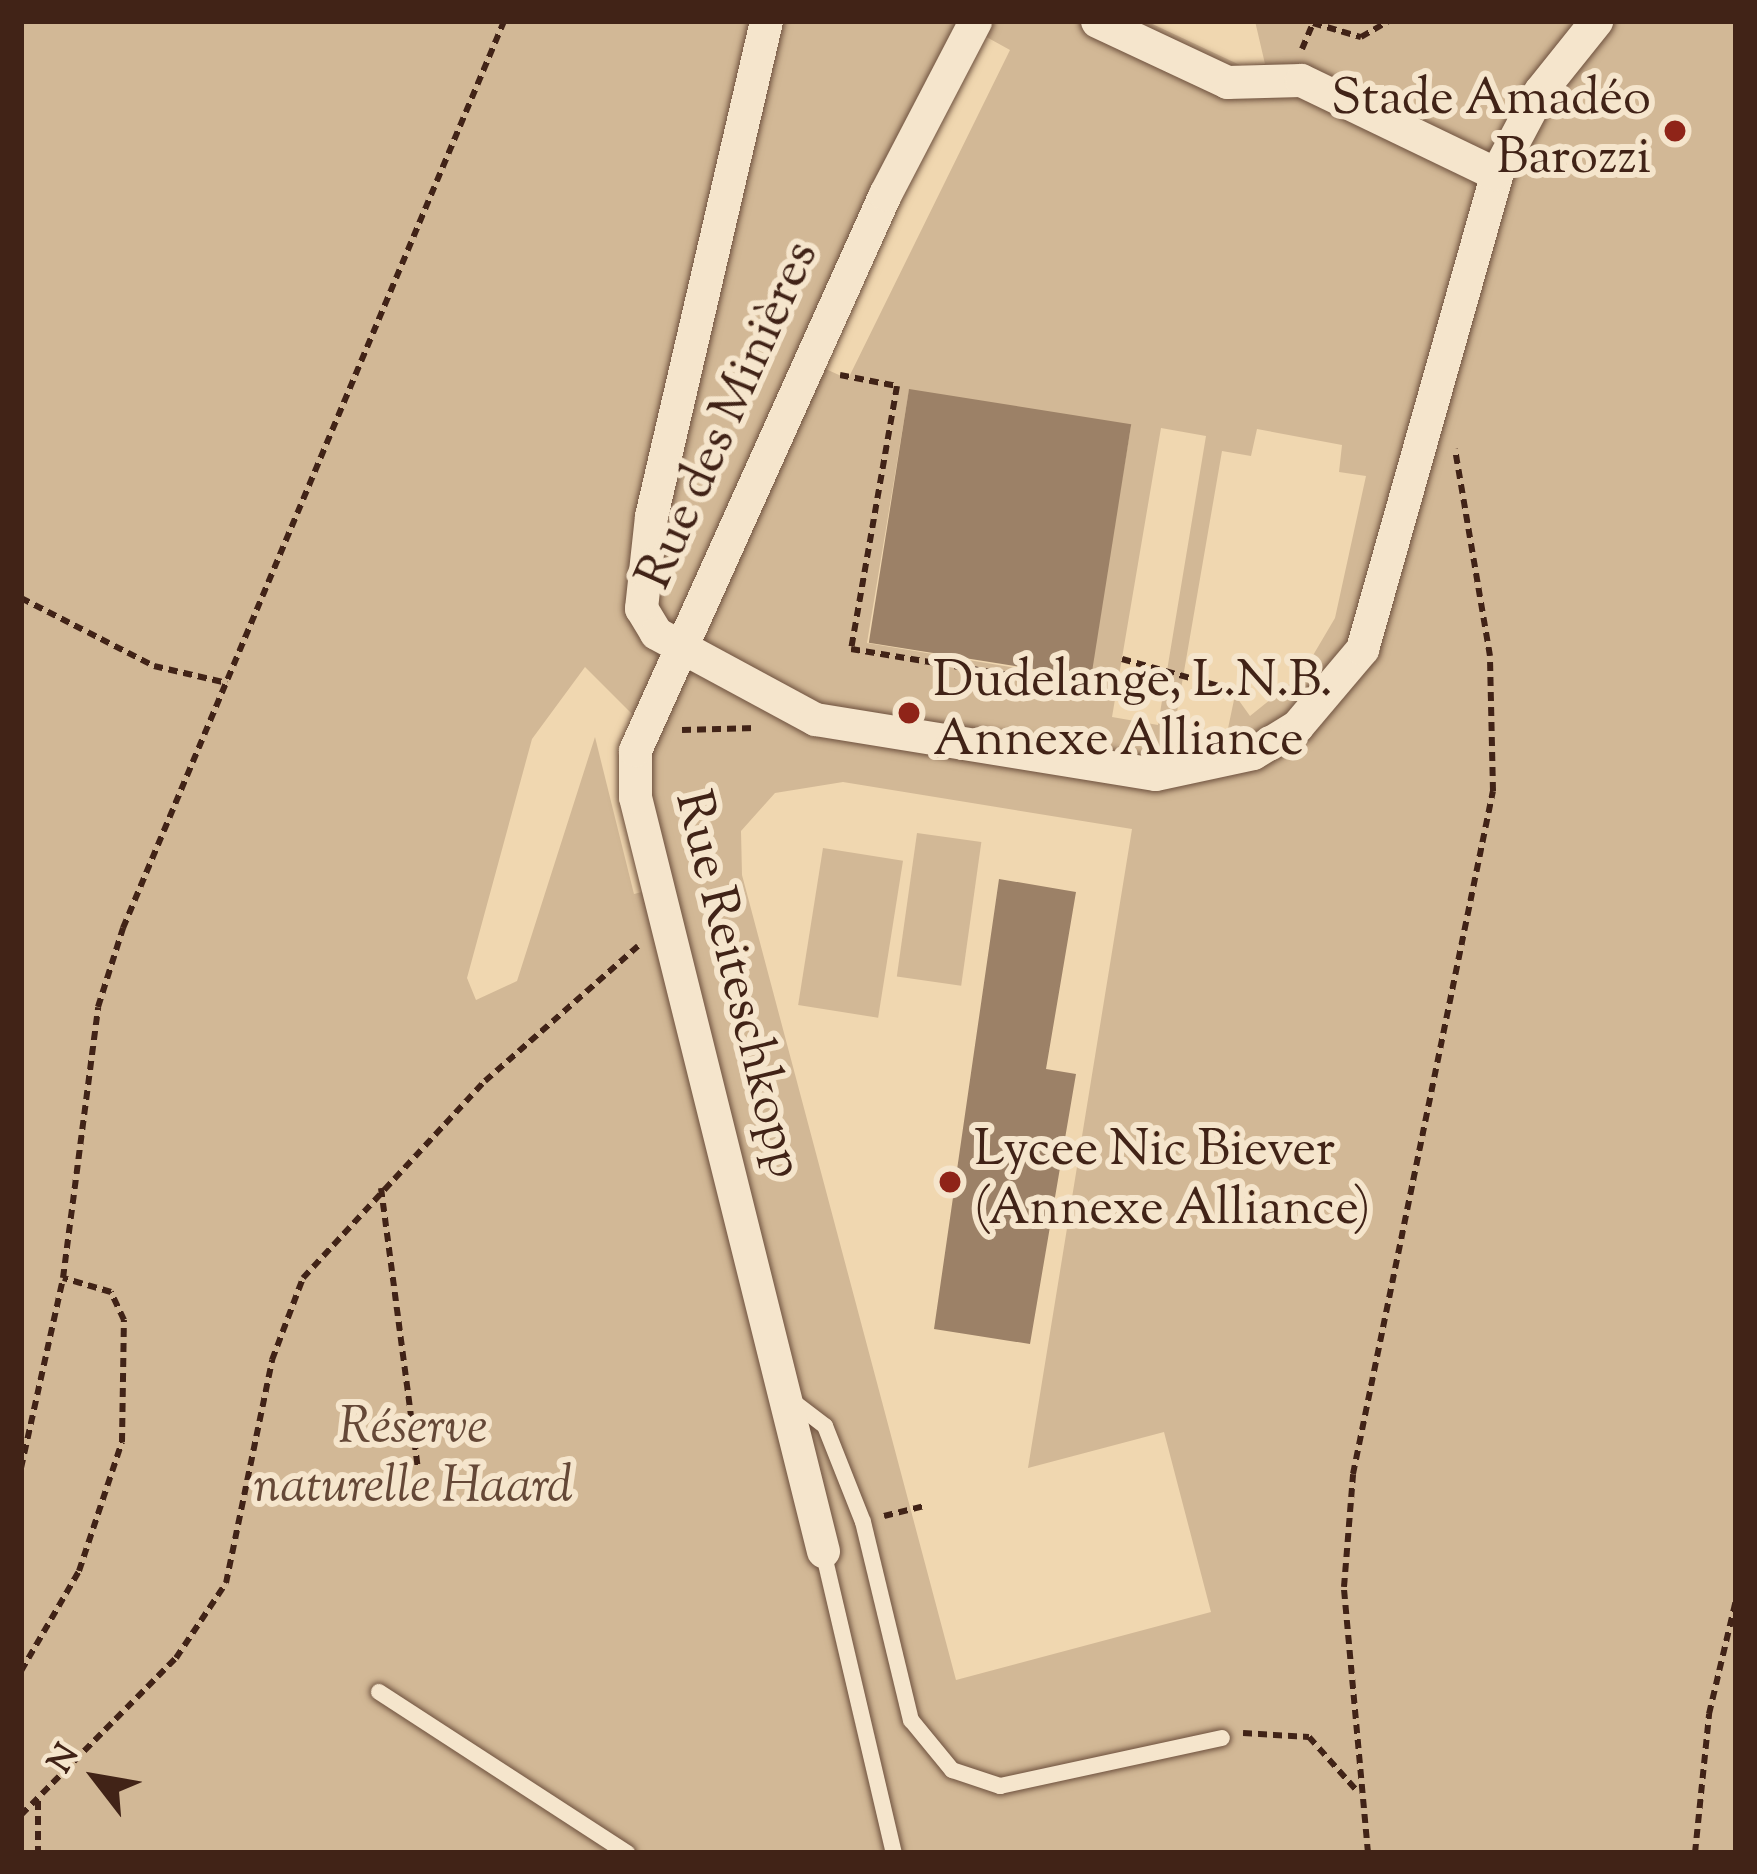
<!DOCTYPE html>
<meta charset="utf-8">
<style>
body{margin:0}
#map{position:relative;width:1757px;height:1874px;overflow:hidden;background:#f0d7b0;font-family:"Sorts Mill Goudy",serif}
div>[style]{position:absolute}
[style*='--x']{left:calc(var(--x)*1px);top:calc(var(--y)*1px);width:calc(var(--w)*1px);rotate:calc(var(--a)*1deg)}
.green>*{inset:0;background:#d2b896;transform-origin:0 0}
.building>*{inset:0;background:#9c8167;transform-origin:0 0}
.path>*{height:6px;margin-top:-3px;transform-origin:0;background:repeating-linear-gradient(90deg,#412317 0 9px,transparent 0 15px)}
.roads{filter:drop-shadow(0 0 3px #6d503d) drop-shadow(0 0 3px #6d503d)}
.lane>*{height:16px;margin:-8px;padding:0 8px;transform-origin:8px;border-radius:8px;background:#f5e5cc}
.street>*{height:33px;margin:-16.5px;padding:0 16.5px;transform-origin:16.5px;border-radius:16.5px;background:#f5e5cc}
.dots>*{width:33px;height:33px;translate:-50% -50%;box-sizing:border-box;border:6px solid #f5e5cc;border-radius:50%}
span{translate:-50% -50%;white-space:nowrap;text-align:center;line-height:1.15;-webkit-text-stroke:12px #f5e5cc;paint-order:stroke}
.poi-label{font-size:51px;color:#412317}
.right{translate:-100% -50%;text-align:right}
.left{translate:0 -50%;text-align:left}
.street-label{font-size:51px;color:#412317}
.park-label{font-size:51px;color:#654837;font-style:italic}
.frame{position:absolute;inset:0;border:24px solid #412317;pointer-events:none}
.north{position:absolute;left:36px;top:1718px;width:120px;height:120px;-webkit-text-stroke:9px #f5e5cc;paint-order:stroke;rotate:301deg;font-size:33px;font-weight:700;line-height:48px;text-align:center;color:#412317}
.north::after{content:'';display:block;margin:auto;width:42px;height:54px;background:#412317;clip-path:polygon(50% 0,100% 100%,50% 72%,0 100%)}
</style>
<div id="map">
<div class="green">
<i style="clip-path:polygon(evenodd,21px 21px,1146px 21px,1242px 66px,1265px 64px,1255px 21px,1736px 21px,1736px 1853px,21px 1853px,21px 21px,972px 29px,1010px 50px,848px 379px,810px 362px,972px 29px,21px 21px,909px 390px,1131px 426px,1088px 680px,867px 643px,909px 390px,21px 21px,1161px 428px,1206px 436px,1158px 725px,1112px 717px,1161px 428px,21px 21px,1257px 429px,1342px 445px,1339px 472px,1366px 476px,1335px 618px,1302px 674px,1250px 716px,1235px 695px,1226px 738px,1171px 747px,1222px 451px,1251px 456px,1257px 429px,21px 21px,585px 667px,644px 726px,658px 888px,634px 894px,595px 737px,517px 981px,476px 1000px,467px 978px,532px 739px,585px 667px,21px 21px,843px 782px,1132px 829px,1028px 1468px,1164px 1432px,1211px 1612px,956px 1680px,742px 875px,741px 831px,775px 793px,843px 782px)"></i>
<i style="left:917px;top:833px;width:65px;height:145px;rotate:8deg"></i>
<i style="left:823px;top:848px;width:81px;height:159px;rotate:9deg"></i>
</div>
<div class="building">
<i style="left:909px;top:389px;width:225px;height:257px;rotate:9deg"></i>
<i style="clip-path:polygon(999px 879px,1076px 892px,1046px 1069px,1076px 1074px,1030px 1344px,934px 1329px)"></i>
</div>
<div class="path">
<i style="--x:1302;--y:49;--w:28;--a:-67"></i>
<i style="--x:1313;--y:23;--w:50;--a:16.3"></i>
<i style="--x:1361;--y:37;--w:32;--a:-30"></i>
<i style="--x:840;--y:375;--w:58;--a:10.9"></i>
<i style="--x:897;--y:386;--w:267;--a:99.9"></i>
<i style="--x:851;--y:649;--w:269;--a:9.4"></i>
<i style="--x:21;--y:598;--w:149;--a:27.1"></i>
<i style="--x:154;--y:666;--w:75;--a:13.1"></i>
<i style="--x:1122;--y:659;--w:101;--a:15.6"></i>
<i style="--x:682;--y:730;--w:74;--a:-1.5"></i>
<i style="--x:381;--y:1188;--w:282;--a:82.5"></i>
<i style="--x:21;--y:1468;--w:195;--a:-77.5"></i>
<i style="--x:63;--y:1278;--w:273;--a:-82.6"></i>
<i style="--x:98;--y:1007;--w:83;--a:-72.4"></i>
<i style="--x:123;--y:928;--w:984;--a:-67.21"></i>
<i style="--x:884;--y:1516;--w:41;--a:-14"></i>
<i style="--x:21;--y:1671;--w:116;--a:-59.9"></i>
<i style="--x:79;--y:1571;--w:136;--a:-71.6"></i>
<i style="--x:122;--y:1442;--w:122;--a:-89.1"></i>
<i style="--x:124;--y:1320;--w:31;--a:-115"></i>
<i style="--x:111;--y:1292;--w:50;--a:-163.7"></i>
<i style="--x:1243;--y:1733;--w:66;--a:3.5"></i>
<i style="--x:1309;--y:1737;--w:74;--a:48.3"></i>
<i style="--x:38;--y:1801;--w:52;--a:90"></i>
<i style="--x:21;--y:1815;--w:221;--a:-45.4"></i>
<i style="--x:176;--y:1658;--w:90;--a:-56.3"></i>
<i style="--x:226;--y:1583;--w:228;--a:-78.3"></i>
<i style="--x:272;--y:1360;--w:88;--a:-69.3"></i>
<i style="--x:303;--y:1278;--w:268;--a:-47.3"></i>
<i style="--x:485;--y:1081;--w:204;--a:-41.4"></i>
<i style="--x:1368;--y:1853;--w:267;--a:-95.2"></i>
<i style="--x:1344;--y:1587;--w:113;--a:-85.4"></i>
<i style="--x:1353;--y:1474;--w:697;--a:-78.42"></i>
<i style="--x:1493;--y:791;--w:135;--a:-91.3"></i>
<i style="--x:1490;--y:656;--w:210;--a:-99.6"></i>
<i style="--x:1695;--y:1853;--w:140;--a:-84.2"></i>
<i style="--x:1709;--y:1714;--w:117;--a:-76.7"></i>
</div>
<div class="roads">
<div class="lane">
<i style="--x:791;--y:1400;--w:43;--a:37.4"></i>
<i style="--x:825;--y:1426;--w:103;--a:68.4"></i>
<i style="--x:863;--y:1522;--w:204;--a:76.4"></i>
<i style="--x:911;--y:1720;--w:65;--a:50.6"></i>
<i style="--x:952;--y:1770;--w:51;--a:18.4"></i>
<i style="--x:1000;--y:1786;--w:227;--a:-12.2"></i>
<i style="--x:823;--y:1551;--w:310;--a:76.8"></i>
<i style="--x:379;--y:1692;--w:296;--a:33"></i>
</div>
<div class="street">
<i style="--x:766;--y:21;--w:508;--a:103.08"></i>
<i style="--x:651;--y:516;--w:93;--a:96.2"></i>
<i style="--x:641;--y:608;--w:29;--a:59"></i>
<i style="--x:656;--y:633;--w:181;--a:28.4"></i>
<i style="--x:815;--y:719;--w:344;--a:9.2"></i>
<i style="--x:1155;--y:774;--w:100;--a:-12.1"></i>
<i style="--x:1253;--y:753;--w:52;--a:-31.5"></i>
<i style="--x:1297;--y:726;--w:101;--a:-49.8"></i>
<i style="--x:1362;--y:649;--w:494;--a:-74.2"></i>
<i style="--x:1496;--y:174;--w:94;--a:-62.1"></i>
<i style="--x:1540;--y:91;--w:90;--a:-51.3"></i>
<i style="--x:1097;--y:21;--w:144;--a:25.1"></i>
<i style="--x:1227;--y:82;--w:74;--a:-1.5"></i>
<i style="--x:1301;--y:80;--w:216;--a:25.7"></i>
<i style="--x:823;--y:1551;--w:777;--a:-104"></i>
<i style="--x:635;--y:797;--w:47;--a:-90"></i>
<i style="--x:635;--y:750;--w:610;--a:-65.79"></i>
<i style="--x:885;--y:194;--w:195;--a:-62.5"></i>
</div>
</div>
<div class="dots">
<i style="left:1675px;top:131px;background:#8f2418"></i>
<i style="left:909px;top:713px;background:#8f2418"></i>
<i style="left:950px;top:1182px;background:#8f2418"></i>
</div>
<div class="poi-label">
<span class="right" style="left:1651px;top:131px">Stade Amadéo<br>Barozzi</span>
<span class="left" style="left:933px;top:713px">Dudelange, L.N.B.<br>Annexe Alliance</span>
<span class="left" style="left:974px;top:1182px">Lycee Nic Biever<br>(Annexe Alliance)</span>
</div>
<div class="street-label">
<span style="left:730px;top:416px;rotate:-66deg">Rue des Minières</span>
<span style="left:736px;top:985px;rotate:76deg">Rue Reiteschkopp</span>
</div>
<div class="park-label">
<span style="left:413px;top:1459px">Réserve<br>naturelle Haard</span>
</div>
<div class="frame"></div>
<div class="north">N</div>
</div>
